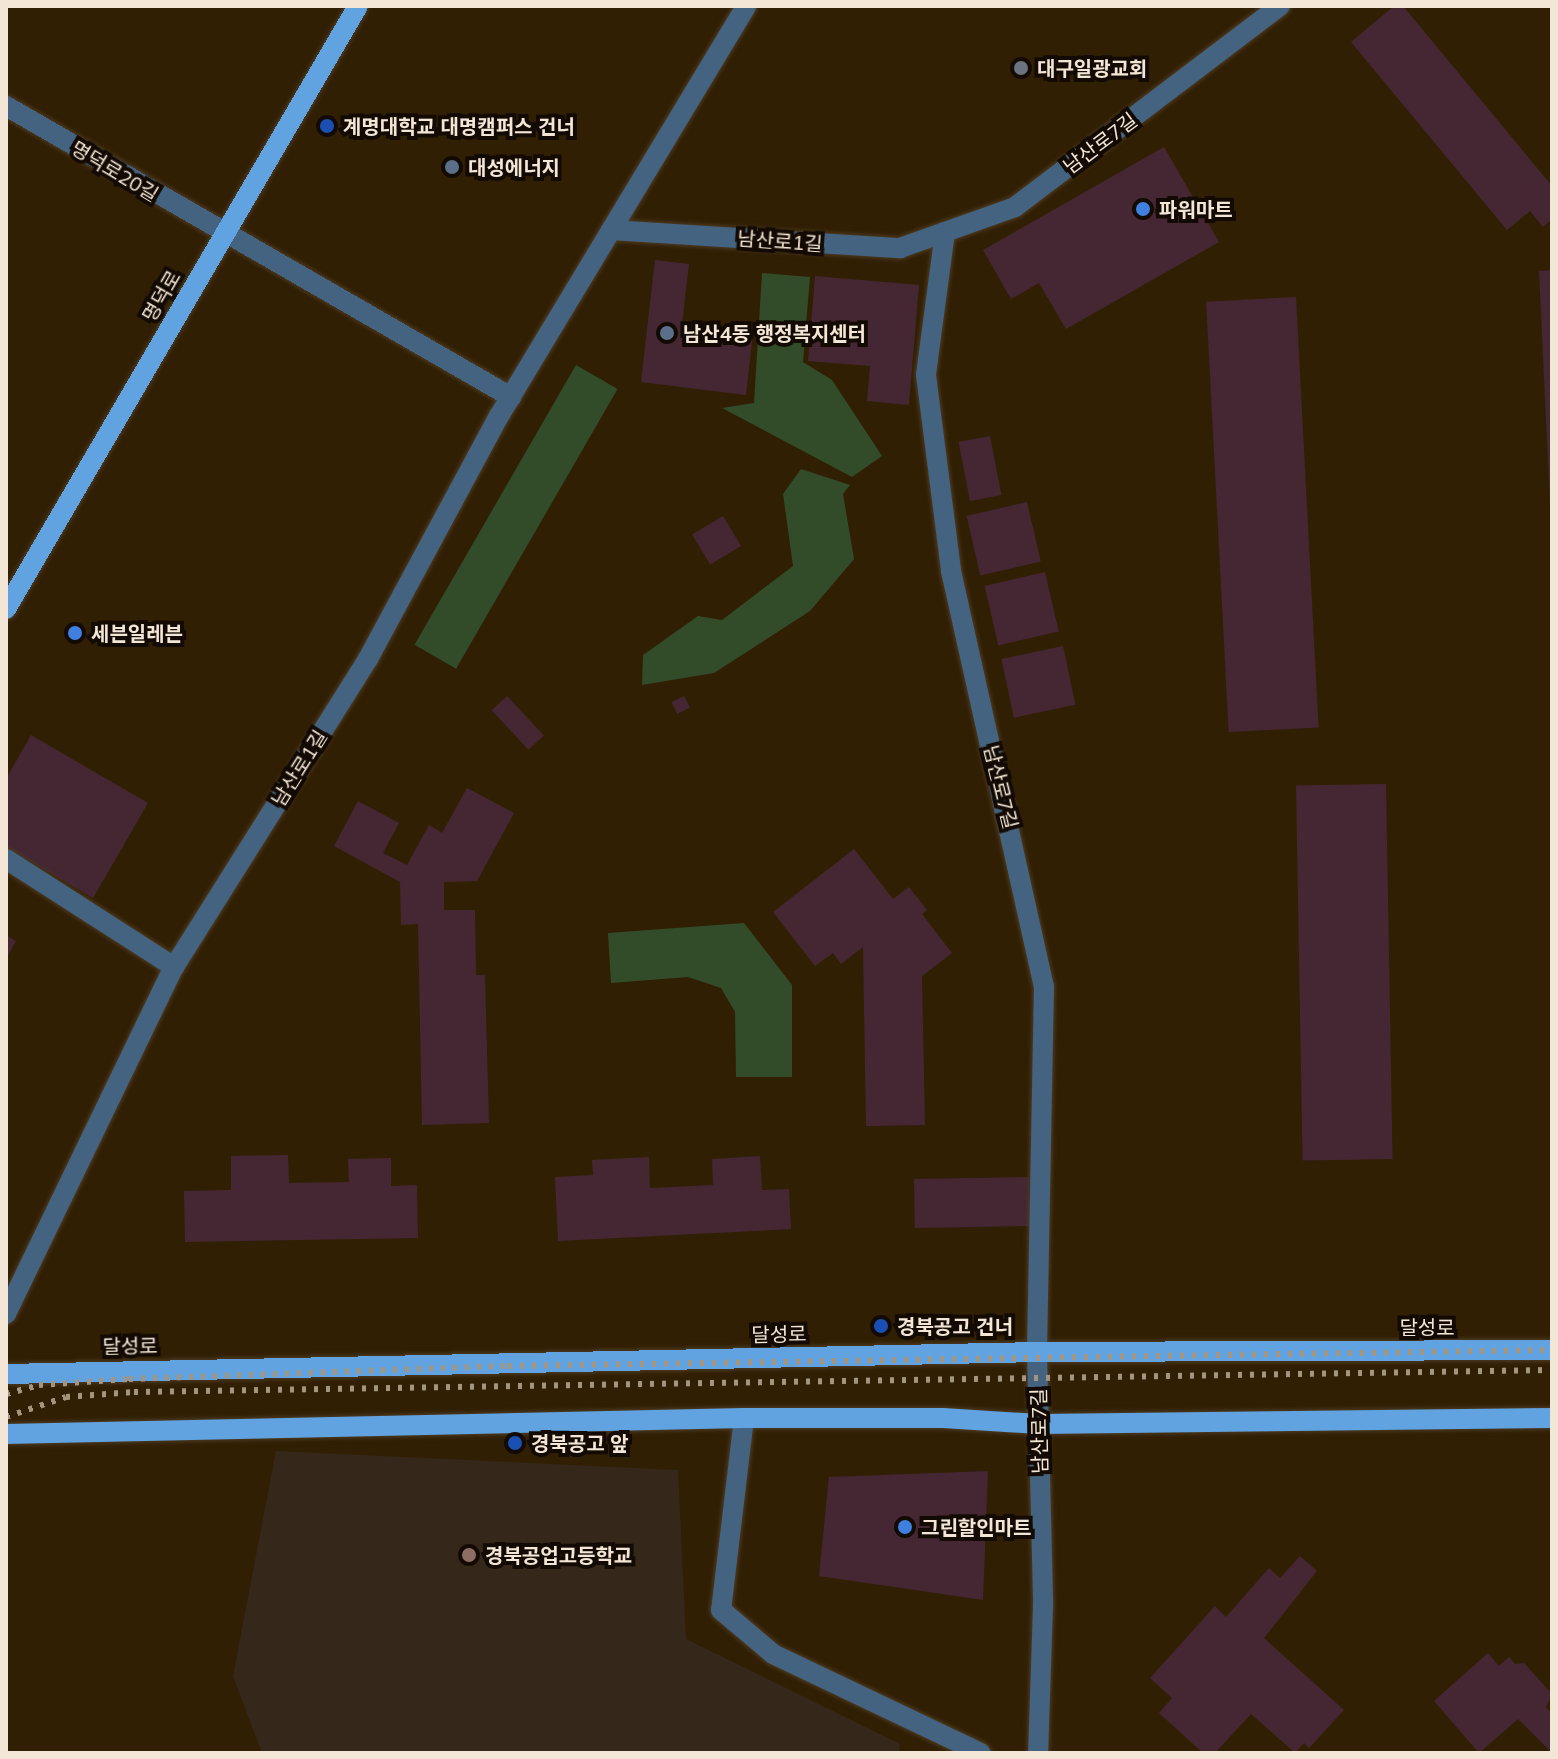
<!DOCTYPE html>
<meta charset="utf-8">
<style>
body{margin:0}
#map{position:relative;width:1558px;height:1759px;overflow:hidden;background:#311f04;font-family:Mulish,"Noto Sans KR",sans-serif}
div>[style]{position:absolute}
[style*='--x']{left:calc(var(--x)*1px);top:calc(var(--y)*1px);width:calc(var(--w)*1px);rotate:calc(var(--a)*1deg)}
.education>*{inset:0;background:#35281a}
.green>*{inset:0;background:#324c2a;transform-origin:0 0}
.building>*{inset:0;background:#452734;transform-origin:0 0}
.roads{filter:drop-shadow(0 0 2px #4c3b22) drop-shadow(0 0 2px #4c3b22)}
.minor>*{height:20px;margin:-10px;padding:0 10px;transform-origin:10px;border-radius:10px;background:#446381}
.major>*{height:20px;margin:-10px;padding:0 10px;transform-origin:10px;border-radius:10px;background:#60a3e0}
.rail>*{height:6px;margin-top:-3px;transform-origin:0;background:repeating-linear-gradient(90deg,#a49581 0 4px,transparent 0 12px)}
.dots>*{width:22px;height:22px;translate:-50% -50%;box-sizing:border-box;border:4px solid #130b03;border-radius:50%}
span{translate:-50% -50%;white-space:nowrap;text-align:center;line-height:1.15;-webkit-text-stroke:8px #130b03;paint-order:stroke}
.poi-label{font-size:20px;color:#f3e6d7;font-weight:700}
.left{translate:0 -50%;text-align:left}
.street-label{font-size:20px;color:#f3e6d7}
.frame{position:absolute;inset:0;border:8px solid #f3e6d7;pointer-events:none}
</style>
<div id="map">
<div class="education">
<i style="clip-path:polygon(276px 1451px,678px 1470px,686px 1639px,900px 1744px,899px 1753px,262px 1753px,233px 1676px)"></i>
</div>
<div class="green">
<i style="clip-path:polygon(762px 273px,810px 277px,803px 362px,832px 380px,882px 456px,852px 477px,722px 408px,754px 403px)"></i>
<i style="left:576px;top:365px;width:48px;height:323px;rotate:30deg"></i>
<i style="clip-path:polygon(801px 469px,850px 485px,843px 494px,854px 559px,810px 611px,714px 673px,642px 685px,643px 655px,698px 616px,722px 620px,793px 566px,783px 494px)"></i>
<i style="clip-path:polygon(744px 923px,792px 985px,792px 1077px,736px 1077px,735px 1012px,721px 988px,688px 977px,611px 983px,608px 933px)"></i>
</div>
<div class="building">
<i style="clip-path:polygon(1394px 6px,1403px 6px,1552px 186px,1552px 219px,1543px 227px,1530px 211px,1507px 230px,1351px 42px)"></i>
<i style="clip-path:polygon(1164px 147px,1219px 242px,1066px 329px,1039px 283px,1011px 299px,983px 250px)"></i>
<i style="clip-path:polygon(655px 260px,689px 264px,681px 332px,752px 341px,746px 395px,641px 382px)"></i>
<i style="clip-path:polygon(1552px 270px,1552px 505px,1550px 505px,1539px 271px)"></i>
<i style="clip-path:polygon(815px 276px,919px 285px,909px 405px,867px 401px,870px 366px,808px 361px)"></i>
<i style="left:1296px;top:297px;width:431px;height:90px;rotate:87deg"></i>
<i style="left:990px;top:436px;width:60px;height:32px;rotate:79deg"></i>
<i style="left:1027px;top:502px;width:61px;height:62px;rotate:77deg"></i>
<i style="left:723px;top:516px;width:35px;height:36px;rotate:59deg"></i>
<i style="left:1045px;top:572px;width:61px;height:62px;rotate:77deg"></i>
<i style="left:1063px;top:646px;width:60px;height:63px;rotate:78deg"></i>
<i style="left:507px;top:696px;width:54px;height:21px;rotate:47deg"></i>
<i style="left:684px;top:696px;width:13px;height:14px;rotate:63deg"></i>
<i style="clip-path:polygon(31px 735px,148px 803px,93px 898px,6px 847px,6px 779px)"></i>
<i style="left:1386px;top:784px;width:375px;height:90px;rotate:89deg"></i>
<i style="clip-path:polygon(467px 788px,514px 813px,477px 881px,444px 882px,444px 910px,475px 910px,476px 975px,485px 975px,489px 1123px,422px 1125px,418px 924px,401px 925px,400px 882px,334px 846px,358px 801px,399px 823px,383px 853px,407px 865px,429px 825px,442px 833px)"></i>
<i style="clip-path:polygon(854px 849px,893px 899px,909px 887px,927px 910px,922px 914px,952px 953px,922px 976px,925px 1125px,866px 1126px,863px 947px,841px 964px,833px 953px,815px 966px,773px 912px)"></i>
<i style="clip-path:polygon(6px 935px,16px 941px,6px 959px)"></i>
<i style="clip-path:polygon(288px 1155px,289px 1183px,349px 1182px,348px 1159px,391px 1158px,391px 1186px,417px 1185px,418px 1238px,185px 1242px,184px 1191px,231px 1190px,231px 1156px)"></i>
<i style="clip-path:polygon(760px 1156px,762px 1190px,789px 1189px,791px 1229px,558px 1241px,555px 1177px,593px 1175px,592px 1160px,649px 1157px,650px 1188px,713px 1185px,712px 1159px)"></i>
<i style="left:1029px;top:1177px;width:49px;height:115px;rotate:89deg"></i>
<i style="clip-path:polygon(988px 1471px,983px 1600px,819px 1576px,829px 1477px)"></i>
<i style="clip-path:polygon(1300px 1556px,1317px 1571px,1264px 1638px,1344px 1710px,1309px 1748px,1304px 1743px,1295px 1753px,1251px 1714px,1215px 1753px,1203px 1753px,1159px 1713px,1172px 1698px,1150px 1678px,1215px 1606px,1226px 1617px,1269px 1568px,1280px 1578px)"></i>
<i style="clip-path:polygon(1488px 1653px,1499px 1666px,1509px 1657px,1515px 1664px,1524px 1663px,1552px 1694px,1546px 1707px,1552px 1714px,1552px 1753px,1518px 1719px,1479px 1753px,1434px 1701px)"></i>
</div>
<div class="roads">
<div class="minor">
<i style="--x:6;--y:106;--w:583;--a:29.95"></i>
<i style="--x:611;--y:230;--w:290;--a:3.6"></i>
<i style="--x:900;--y:248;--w:122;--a:-19.6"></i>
<i style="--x:1015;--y:207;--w:333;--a:-37.2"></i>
<i style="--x:945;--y:232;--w:144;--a:97.6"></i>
<i style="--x:926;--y:375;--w:198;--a:82.7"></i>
<i style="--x:951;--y:571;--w:425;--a:77.4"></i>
<i style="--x:1044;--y:986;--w:366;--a:91.1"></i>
<i style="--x:1037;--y:1352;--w:254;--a:88.6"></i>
<i style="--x:1043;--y:1606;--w:147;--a:91.9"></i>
<i style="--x:6;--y:859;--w:200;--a:32.7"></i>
<i style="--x:6;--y:1314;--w:386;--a:-64.2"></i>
<i style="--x:174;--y:967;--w:364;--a:-57.8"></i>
<i style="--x:368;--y:659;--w:276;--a:-61.7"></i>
<i style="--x:499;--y:416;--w:479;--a:-58.9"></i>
<i style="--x:744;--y:1418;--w:193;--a:96.8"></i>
<i style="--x:721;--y:1610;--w:68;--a:40.2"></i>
<i style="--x:773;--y:1654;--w:230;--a:25.5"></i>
</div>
<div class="major">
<i style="--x:6;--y:609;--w:698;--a:-59.73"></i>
<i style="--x:6;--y:1374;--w:1031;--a:-1.22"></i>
<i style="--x:1037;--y:1352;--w:515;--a:-0.22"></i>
<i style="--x:6;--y:1434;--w:738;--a:-1.24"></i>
<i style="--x:744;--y:1418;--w:199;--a:0"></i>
<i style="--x:943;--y:1418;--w:96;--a:3.6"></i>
<i style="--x:1039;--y:1424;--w:513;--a:-0.67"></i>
</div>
</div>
<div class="rail">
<i style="--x:6;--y:1394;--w:34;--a:-15"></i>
<i style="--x:39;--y:1385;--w:90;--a:-3.8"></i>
<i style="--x:129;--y:1379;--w:379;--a:-2"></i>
<i style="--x:508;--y:1366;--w:1044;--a:-0.88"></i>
<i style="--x:6;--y:1417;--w:63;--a:-18.4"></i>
<i style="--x:66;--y:1397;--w:68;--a:-4.2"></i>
<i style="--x:134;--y:1392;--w:1418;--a:-0.89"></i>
</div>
<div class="dots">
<i style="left:1021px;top:68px;background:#6b7280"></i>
<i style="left:327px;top:126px;background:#1a4fb4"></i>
<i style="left:452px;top:167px;background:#5c6f8a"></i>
<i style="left:1143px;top:209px;background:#3f7fe0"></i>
<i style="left:667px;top:333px;background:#5c6f8a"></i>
<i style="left:75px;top:633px;background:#3f7fe0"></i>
<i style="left:881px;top:1326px;background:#1a4fb4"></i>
<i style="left:515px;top:1443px;background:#1a4fb4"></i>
<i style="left:905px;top:1527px;background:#3f7fe0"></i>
<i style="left:469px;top:1555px;background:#8d6e63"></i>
</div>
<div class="poi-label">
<span class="left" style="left:1037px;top:68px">대구일광교회</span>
<span class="left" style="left:343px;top:126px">계명대학교 대명캠퍼스 건너</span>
<span class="left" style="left:468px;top:167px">대성에너지</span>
<span class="left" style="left:1159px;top:209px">파워마트</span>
<span class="left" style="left:683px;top:333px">남산4동 행정복지센터</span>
<span class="left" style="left:91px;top:633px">세븐일레븐</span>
<span class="left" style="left:897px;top:1326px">경북공고 건너</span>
<span class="left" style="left:531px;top:1443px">경북공고 앞</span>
<span class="left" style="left:921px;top:1527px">그린할인마트</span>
<span class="left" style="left:485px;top:1555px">경북공업고등학교</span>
</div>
<div class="street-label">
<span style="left:1100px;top:143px;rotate:-37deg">남산로7길</span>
<span style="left:115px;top:171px;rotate:31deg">명덕로20길</span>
<span style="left:780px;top:241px;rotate:4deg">남산로1길</span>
<span style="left:161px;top:296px;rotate:-60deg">명덕로</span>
<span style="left:299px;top:768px;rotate:-58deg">남산로1길</span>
<span style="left:1001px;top:787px;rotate:76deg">남산로7길</span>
<span style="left:1427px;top:1327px">달성로</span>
<span style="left:779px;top:1334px;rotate:-1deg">달성로</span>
<span style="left:130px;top:1346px;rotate:-1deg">달성로</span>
<span style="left:1039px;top:1431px;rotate:-91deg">남산로7길</span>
</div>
<div class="frame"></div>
</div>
